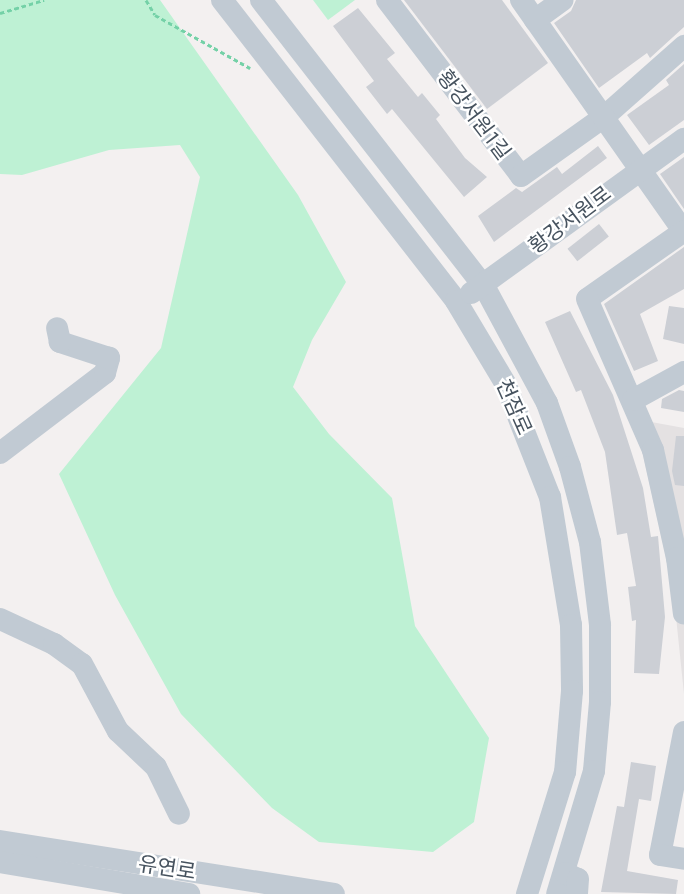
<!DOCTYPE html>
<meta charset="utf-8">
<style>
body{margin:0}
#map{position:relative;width:684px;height:894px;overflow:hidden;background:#f3f0f0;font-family:Jost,"Noto Sans KR",sans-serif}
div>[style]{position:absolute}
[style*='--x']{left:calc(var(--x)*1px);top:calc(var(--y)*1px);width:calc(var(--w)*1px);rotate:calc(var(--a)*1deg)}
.education>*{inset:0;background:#e4e1e2}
.green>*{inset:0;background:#bef1d4}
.building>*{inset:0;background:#cccfd5;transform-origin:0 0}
.path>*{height:3px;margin-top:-1.5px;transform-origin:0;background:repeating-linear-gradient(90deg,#74d1a7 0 4.5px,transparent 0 7.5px)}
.minor>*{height:22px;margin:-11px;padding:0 11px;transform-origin:11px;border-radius:11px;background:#c1cad3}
span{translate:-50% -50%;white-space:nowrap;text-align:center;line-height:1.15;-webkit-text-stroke:5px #fff;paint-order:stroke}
.street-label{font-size:21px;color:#47535f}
</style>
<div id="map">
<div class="education">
<i style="clip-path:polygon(635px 419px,684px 428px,684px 694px,673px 588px)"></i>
</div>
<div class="green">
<i style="clip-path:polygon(0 0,160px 0,298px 195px,346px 282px,312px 340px,293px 387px,329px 434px,392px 498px,415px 626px,489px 738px,474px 822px,433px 852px,319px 842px,272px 808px,181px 714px,115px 595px,59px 474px,161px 348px,200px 177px,180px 145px,109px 150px,22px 175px,0 174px)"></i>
<i style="clip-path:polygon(313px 0,355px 0,328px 20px)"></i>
</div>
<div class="building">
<i style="clip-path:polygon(404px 0,502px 0,548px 63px,487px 109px)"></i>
<i style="clip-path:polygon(576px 0,684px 0,684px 27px,650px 58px,647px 53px,599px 88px,554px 23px,571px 11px)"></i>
<i style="clip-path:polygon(358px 8px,395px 53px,387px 59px,418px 97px,422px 93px,440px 115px,436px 119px,465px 158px,487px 177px,464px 197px,392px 109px,387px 114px,366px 87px,374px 81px,333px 26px)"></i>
<i style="clip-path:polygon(684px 64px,684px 120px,649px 145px,627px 115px,669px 85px,666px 80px)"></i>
<i style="clip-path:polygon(598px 146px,607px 158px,494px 242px,478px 216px,516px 188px,522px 192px,557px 167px,562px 174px)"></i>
<i style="clip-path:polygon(684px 157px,684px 209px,660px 174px)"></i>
<i style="left:599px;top:224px;width:16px;height:40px;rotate:52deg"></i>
<i style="clip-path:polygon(684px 247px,684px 289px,640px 314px,658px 361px,634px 371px,604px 304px)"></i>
<i style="clip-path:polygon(669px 306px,684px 308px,684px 344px,663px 339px)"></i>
<i style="clip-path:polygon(570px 311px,613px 395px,643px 488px,651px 537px,658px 536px,665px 617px,659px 674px,634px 673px,636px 620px,632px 621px,628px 587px,636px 586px,627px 533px,617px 535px,605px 452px,581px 390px,576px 392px,545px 322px)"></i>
<i style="clip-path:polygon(679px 390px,684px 391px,684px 412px,661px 408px,662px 399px)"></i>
<i style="clip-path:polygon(676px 436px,684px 436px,684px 486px,675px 485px,672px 471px)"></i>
<i style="clip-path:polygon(631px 762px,656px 766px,651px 801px,639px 799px,627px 871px,678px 880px,676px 894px,601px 892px,617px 806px,624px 807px)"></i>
</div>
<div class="path">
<i style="--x:146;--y:0;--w:17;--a:59"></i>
<i style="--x:155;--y:15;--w:109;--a:29.2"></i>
<i style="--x:0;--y:13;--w:46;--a:-16.5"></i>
</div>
<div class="minor">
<i style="--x:222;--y:0;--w:381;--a:52.1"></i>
<i style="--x:456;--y:301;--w:96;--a:59.1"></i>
<i style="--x:505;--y:383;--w:123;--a:68.5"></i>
<i style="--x:550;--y:497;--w:130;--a:80.7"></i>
<i style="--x:571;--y:625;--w:66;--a:89.1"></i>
<i style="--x:572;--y:691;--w:81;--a:94.9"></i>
<i style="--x:565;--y:772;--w:128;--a:107.3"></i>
<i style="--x:261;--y:0;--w:363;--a:52.1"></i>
<i style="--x:484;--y:286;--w:133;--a:61.7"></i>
<i style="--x:547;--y:403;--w:68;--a:70.2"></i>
<i style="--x:570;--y:467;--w:78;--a:75.1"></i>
<i style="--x:590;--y:542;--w:84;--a:83.1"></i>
<i style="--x:600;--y:625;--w:77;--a:90"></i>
<i style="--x:600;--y:702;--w:69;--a:95"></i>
<i style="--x:594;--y:771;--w:128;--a:106.7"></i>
<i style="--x:387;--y:0;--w:221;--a:52.7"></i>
<i style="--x:521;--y:176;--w:103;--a:-35.5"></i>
<i style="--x:605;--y:116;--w:106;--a:-41.5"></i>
<i style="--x:521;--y:0;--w:284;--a:54.9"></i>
<i style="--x:535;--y:20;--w:34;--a:-36"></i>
<i style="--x:684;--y:231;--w:118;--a:145"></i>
<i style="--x:587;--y:299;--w:165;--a:66.4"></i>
<i style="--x:653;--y:450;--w:111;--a:77.5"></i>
<i style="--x:677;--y:558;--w:56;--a:82.9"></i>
<i style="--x:471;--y:293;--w:263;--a:-35.9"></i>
<i style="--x:633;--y:400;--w:58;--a:-28.8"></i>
<i style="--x:0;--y:453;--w:132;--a:-37.3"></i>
<i style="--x:105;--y:373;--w:16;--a:-75"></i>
<i style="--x:109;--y:358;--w:52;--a:-161.9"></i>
<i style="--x:60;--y:342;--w:14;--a:-102"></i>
<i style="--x:0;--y:619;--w:60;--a:24.8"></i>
<i style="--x:54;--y:644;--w:34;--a:36"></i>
<i style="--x:82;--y:664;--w:76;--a:61.8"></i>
<i style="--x:118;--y:731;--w:52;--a:43.5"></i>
<i style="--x:156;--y:767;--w:52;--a:63.9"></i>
<i style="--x:684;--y:732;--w:125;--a:101"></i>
<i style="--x:660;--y:855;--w:24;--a:9"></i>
<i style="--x:0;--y:841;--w:338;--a:9"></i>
<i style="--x:0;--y:862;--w:192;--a:9.6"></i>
<i style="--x:565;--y:873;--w:14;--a:25"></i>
<i style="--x:578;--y:879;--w:15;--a:94"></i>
</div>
<div class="street-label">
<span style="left:474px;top:115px;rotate:53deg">황강서원1길</span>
<span style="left:570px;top:220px;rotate:-37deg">황강서원로</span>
<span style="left:514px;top:407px;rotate:66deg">천잠로</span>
<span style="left:167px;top:868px;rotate:9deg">유연로</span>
</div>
</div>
